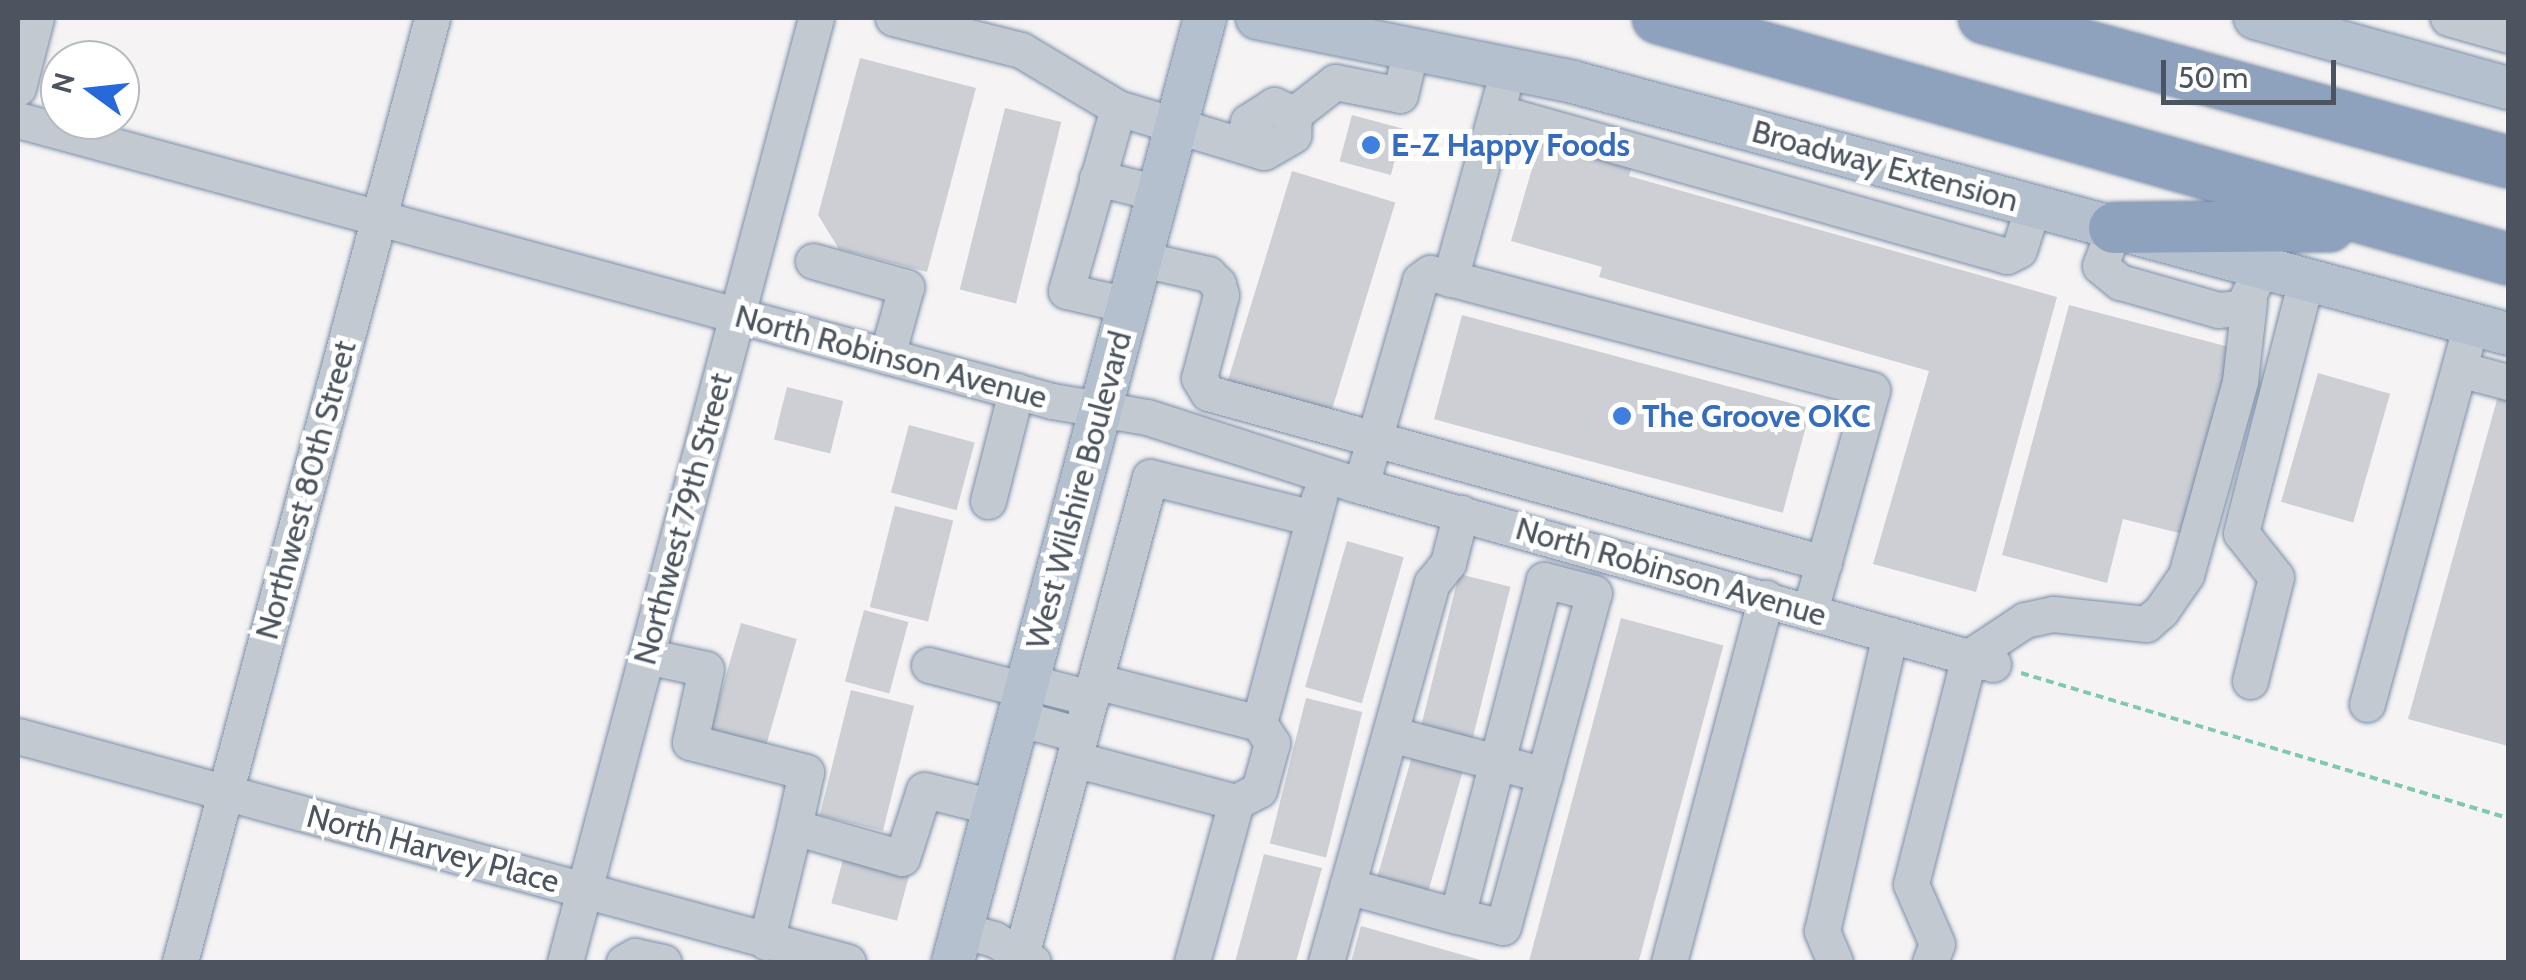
<!DOCTYPE html>
<style>
body{margin:0}
#map{position:relative;width:2526px;height:980px;overflow:hidden;background:#f5f3f3;font-family:Cabin,sans-serif}
div>[style]{position:absolute}
[style*='--x']{left:calc(var(--x)*1px);top:calc(var(--y)*1px);width:calc(var(--w)*1px);rotate:calc(var(--a)*1deg)}
.building>*{inset:0;background:#cdcfd4;transform-origin:0 0}
.path>*{height:4px;margin-top:-2px;transform-origin:0;background:repeating-linear-gradient(90deg,#7fcaab 0 8px,transparent 0 13px)}
.roads{filter:drop-shadow(0 0 2px #798da9) drop-shadow(0 0 2px #798da9)}
.minor>*{height:35px;margin:-17.5px;padding:0 17.5px;transform-origin:17.5px;border-radius:17.5px;background:#c2c9d0}
.major>*{height:42px;margin:-21px;padding:0 21px;transform-origin:21px;border-radius:21px;background:#b5c0cf}
.highway>*{height:50px;margin:-25px;padding:0 25px;transform-origin:25px;border-radius:25px;background:#8ea2bd}
.dots>*{width:28px;height:28px;translate:-50% -50%;box-sizing:border-box;border:5px solid #fff;border-radius:50%}
span{translate:-50% -50%;white-space:nowrap;text-align:center;line-height:1.15;-webkit-text-stroke:10px #fff;paint-order:stroke}
.shop-label{font-size:32px;color:#366cbe;font-weight:700}
.left{translate:0 -50%;text-align:left}
.street-label{font-size:32px;color:#4b545f}
.frame{position:absolute;inset:0;border:20px solid #4b545f;pointer-events:none}
.north{position:absolute;left:40px;top:40px;width:100px;height:100px;box-sizing:border-box;background:#fff;border:2px solid #b7bbbf;border-radius:50%;rotate:285deg;font-size:28px;font-weight:700;line-height:40px;text-align:center;color:#4b545f}
.north::after{content:'';display:block;margin:auto;width:35px;height:45px;background:#2768da;clip-path:polygon(50% 0,100% 100%,50% 72%,0 100%)}
.scale{position:absolute;left:2161px;top:60px;width:175px;height:45px;box-sizing:border-box;border:5px solid #4b545f;border-top:0;padding-left:12px;font-size:30px;line-height:35px;white-space:nowrap;color:#4b545f;-webkit-text-stroke:8px #fff;paint-order:stroke}
</style>
<div id="map">
<div class="building">
<i style="clip-path:polygon(860px 58px,976px 88px,927px 272px,839px 249px,818px 215px)"></i>
<i style="left:1005px;top:108px;width:58px;height:187px;rotate:14deg"></i>
<i style="left:1352px;top:115px;width:53px;height:48px;rotate:15deg"></i>
<i style="clip-path:polygon(1541px 138px,1633px 163px,1629px 176px,2057px 297px,1976px 592px,1873px 564px,1929px 371px,1599px 277px,1602px 267px,1511px 241px)"></i>
<i style="left:1292px;top:171px;width:108px;height:224px;rotate:17deg"></i>
<i style="clip-path:polygon(2069px 305px,2233px 348px,2183px 534px,2123px 519px,2107px 583px,2002px 555px)"></i>
<i style="left:1462px;top:315px;width:361px;height:108px;rotate:15deg"></i>
<i style="left:2318px;top:373px;width:75px;height:134px;rotate:16deg"></i>
<i style="left:787px;top:387px;width:58px;height:54px;rotate:14deg"></i>
<i style="clip-path:polygon(2498px 396px,2508px 399px,2508px 746px,2408px 719px)"></i>
<i style="left:909px;top:425px;width:68px;height:70px;rotate:15deg"></i>
<i style="left:895px;top:506px;width:60px;height:104px;rotate:14deg"></i>
<i style="left:1347px;top:541px;width:59px;height:152px;rotate:16deg"></i>
<i style="left:1459px;top:574px;width:53px;height:158px;rotate:14deg"></i>
<i style="left:864px;top:610px;width:46px;height:74px;rotate:15deg"></i>
<i style="left:1621px;top:618px;width:106px;height:356px;rotate:15deg"></i>
<i style="left:741px;top:623px;width:58px;height:113px;rotate:16deg"></i>
<i style="left:851px;top:690px;width:65px;height:129px;rotate:14deg"></i>
<i style="left:1306px;top:698px;width:58px;height:150px;rotate:14deg"></i>
<i style="left:1412px;top:756px;width:53px;height:129px;rotate:16deg"></i>
<i style="left:845px;top:852px;width:68px;height:53px;rotate:15deg"></i>
<i style="clip-path:polygon(1264px 854px,1322px 868px,1296px 962px,1235px 962px)"></i>
<i style="clip-path:polygon(1361px 926px,1484px 961px,1484px 962px,1351px 962px)"></i>
</div>
<div class="path">
<i style="--x:2021;--y:673;--w:508;--a:16.58"></i>
</div>
<div class="roads">
<div class="minor">
<i style="--x:893;--y:18;--w:132;--a:14"></i>
<i style="--x:1021;--y:50;--w:113;--a:30.9"></i>
<i style="--x:1118;--y:108;--w:152;--a:16.8"></i>
<i style="--x:1264;--y:152;--w:34;--a:-30"></i>
<i style="--x:1293;--y:135;--w:21;--a:-87"></i>
<i style="--x:1294;--y:114;--w:52;--a:-38"></i>
<i style="--x:1335;--y:82;--w:66;--a:11.3"></i>
<i style="--x:1400;--y:95;--w:47;--a:-76.6"></i>
<i style="--x:2448;--y:18;--w:62;--a:15.8"></i>
<i style="--x:18;--y:88;--w:72;--a:-75.6"></i>
<i style="--x:1118;--y:108;--w:190;--a:105.9"></i>
<i style="--x:1066;--y:291;--w:64;--a:12.7"></i>
<i style="--x:1497;--y:112;--w:530;--a:15.77"></i>
<i style="--x:2007;--y:256;--w:13;--a:-27"></i>
<i style="--x:2019;--y:250;--w:46;--a:-72.3"></i>
<i style="--x:18;--y:120;--w:1072;--a:15.2"></i>
<i style="--x:1052;--y:401;--w:96;--a:9.6"></i>
<i style="--x:1147;--y:417;--w:218;--a:17.9"></i>
<i style="--x:1354;--y:484;--w:664;--a:15.73"></i>
<i style="--x:1243;--y:142;--w:21;--a:-76"></i>
<i style="--x:1248;--y:122;--w:31;--a:-33"></i>
<i style="--x:1274;--y:105;--w:22;--a:24"></i>
<i style="--x:1097;--y:178;--w:63;--a:13.8"></i>
<i style="--x:2114;--y:228;--w:40;--a:110.2"></i>
<i style="--x:2100;--y:266;--w:26;--a:39"></i>
<i style="--x:2120;--y:282;--w:102;--a:15.9"></i>
<i style="--x:2218;--y:310;--w:24;--a:-5"></i>
<i style="--x:2242;--y:308;--w:25;--a:-64"></i>
<i style="--x:1141;--y:259;--w:69;--a:12.6"></i>
<i style="--x:1208;--y:274;--w:14;--a:45"></i>
<i style="--x:1218;--y:284;--w:11;--a:75"></i>
<i style="--x:1221;--y:295;--w:86;--a:104.8"></i>
<i style="--x:1199;--y:378;--w:17;--a:59"></i>
<i style="--x:1208;--y:393;--w:639;--a:15.43"></i>
<i style="--x:813;--y:261;--w:97;--a:15.6"></i>
<i style="--x:906;--y:287;--w:72;--a:105.4"></i>
<i style="--x:1450;--y:279;--w:194;--a:-74.5"></i>
<i style="--x:2459;--y:369;--w:51;--a:14.9"></i>
<i style="--x:1361;--y:485;--w:213;--a:-73.9"></i>
<i style="--x:1420;--y:280;--w:12;--a:-35"></i>
<i style="--x:1430;--y:273;--w:457;--a:14.8"></i>
<i style="--x:1872;--y:390;--w:230;--a:105.7"></i>
<i style="--x:988;--y:501;--w:114;--a:-75.7"></i>
<i style="--x:646;--y:656;--w:61;--a:12.2"></i>
<i style="--x:706;--y:669;--w:75;--a:102.4"></i>
<i style="--x:690;--y:742;--w:120;--a:14.5"></i>
<i style="--x:806;--y:772;--w:56;--a:102.3"></i>
<i style="--x:929;--y:665;--w:99;--a:14.6"></i>
<i style="--x:1095;--y:681;--w:169;--a:14.4"></i>
<i style="--x:2250;--y:681;--w:107;--a:-76"></i>
<i style="--x:2276;--y:577;--w:56;--a:-128.5"></i>
<i style="--x:2241;--y:533;--w:261;--a:-75.6"></i>
<i style="--x:1028;--y:682;--w:65;--a:14.3"></i>
<i style="--x:2367;--y:704;--w:394;--a:-74.7"></i>
<i style="--x:1018;--y:718;--w:64;--a:15.3"></i>
<i style="--x:1390;--y:734;--w:160;--a:14.8"></i>
<i style="--x:18;--y:736;--w:860;--a:15.23"></i>
<i style="--x:1074;--y:759;--w:168;--a:14.9"></i>
<i style="--x:1347;--y:886;--w:114;--a:15.3"></i>
<i style="--x:1457;--y:916;--w:47;--a:13.4"></i>
<i style="--x:1503;--y:927;--w:346;--a:-74.8"></i>
<i style="--x:1594;--y:593;--w:52;--a:-165.4"></i>
<i style="--x:1544;--y:580;--w:347;--a:104.5"></i>
<i style="--x:962;--y:930;--w:33;--a:16"></i>
<i style="--x:994;--y:939;--w:45;--a:30.5"></i>
<i style="--x:766;--y:942;--w:118;--a:-76.3"></i>
<i style="--x:794;--y:827;--w:112;--a:16"></i>
<i style="--x:902;--y:858;--w:71;--a:-72.1"></i>
<i style="--x:924;--y:790;--w:72;--a:13.7"></i>
<i style="--x:1020;--y:959;--w:499;--a:-74.9"></i>
<i style="--x:1150;--y:477;--w:168;--a:14.1"></i>
<i style="--x:180;--y:962;--w:977;--a:-75.05"></i>
<i style="--x:565;--y:962;--w:977;--a:-75.11"></i>
<i style="--x:624;--y:962;--w:13;--a:-29"></i>
<i style="--x:635;--y:956;--w:29;--a:12"></i>
<i style="--x:1192;--y:962;--w:166;--a:-74.6"></i>
<i style="--x:1236;--y:802;--w:26;--a:-28"></i>
<i style="--x:1259;--y:790;--w:49;--a:-74.5"></i>
<i style="--x:1272;--y:743;--w:24;--a:-123"></i>
<i style="--x:1259;--y:723;--w:234;--a:-75.1"></i>
<i style="--x:1326;--y:962;--w:394;--a:-74.4"></i>
<i style="--x:1432;--y:583;--w:26;--a:-51"></i>
<i style="--x:1448;--y:563;--w:52;--a:-75.4"></i>
<i style="--x:1669;--y:962;--w:377;--a:-75.1"></i>
<i style="--x:1835;--y:962;--w:34;--a:-113"></i>
<i style="--x:1822;--y:931;--w:304;--a:-77.1"></i>
<i style="--x:1930;--y:962;--w:19;--a:-69"></i>
<i style="--x:1937;--y:944;--w:65;--a:-113.4"></i>
<i style="--x:1911;--y:884;--w:234;--a:-75.7"></i>
<i style="--x:1969;--y:657;--w:67;--a:-33.5"></i>
<i style="--x:2025;--y:620;--w:29;--a:-12"></i>
<i style="--x:2053;--y:614;--w:94;--a:6.1"></i>
<i style="--x:2146;--y:624;--w:20;--a:-41"></i>
<i style="--x:2161;--y:611;--w:44;--a:-55.2"></i>
<i style="--x:2186;--y:575;--w:201;--a:-74.4"></i>
<i style="--x:2240;--y:381;--w:80;--a:-83.5"></i>
</div>
<div class="major">
<i style="--x:1257;--y:18;--w:322;--a:11.4"></i>
<i style="--x:1573;--y:82;--w:968;--a:15.08"></i>
<i style="--x:2255;--y:18;--w:263;--a:15.5"></i>
<i style="--x:953;--y:962;--w:977;--a:-75.05"></i>
</div>
<div class="highway">
<i style="--x:1658;--y:18;--w:884;--a:15.83"></i>
<i style="--x:1984;--y:18;--w:543;--a:15.37"></i>
<i style="--x:2114;--y:228;--w:215;--a:-0.5"></i>
</div>
</div>
<div class="dots">
<i style="left:1371px;top:145px;background:#3f7fe0"></i>
<i style="left:1622px;top:416px;background:#3f7fe0"></i>
</div>
<div class="shop-label">
<span class="left" style="left:1391px;top:145px">E-Z Happy Foods</span>
<span class="left" style="left:1642px;top:416px">The Groove OKC</span>
</div>
<div class="street-label">
<span style="left:1885px;top:166px;rotate:15deg">Broadway Extension</span>
<span style="left:891px;top:357px;rotate:15deg">North Robinson Avenue</span>
<span style="left:306px;top:490px;rotate:-75deg">Northwest 80th Street</span>
<span style="left:1079px;top:490px;rotate:-75deg">West Wilshire Boulevard</span>
<span style="left:683px;top:519px;rotate:-75deg">Northwest 79th Street</span>
<span style="left:1671px;top:572px;rotate:16deg">North Robinson Avenue</span>
<span style="left:433px;top:849px;rotate:15deg">North Harvey Place</span>
</div>
<div class="frame"></div>
<div class="north">N</div>
<div class="scale">50 m</div>
</div>
